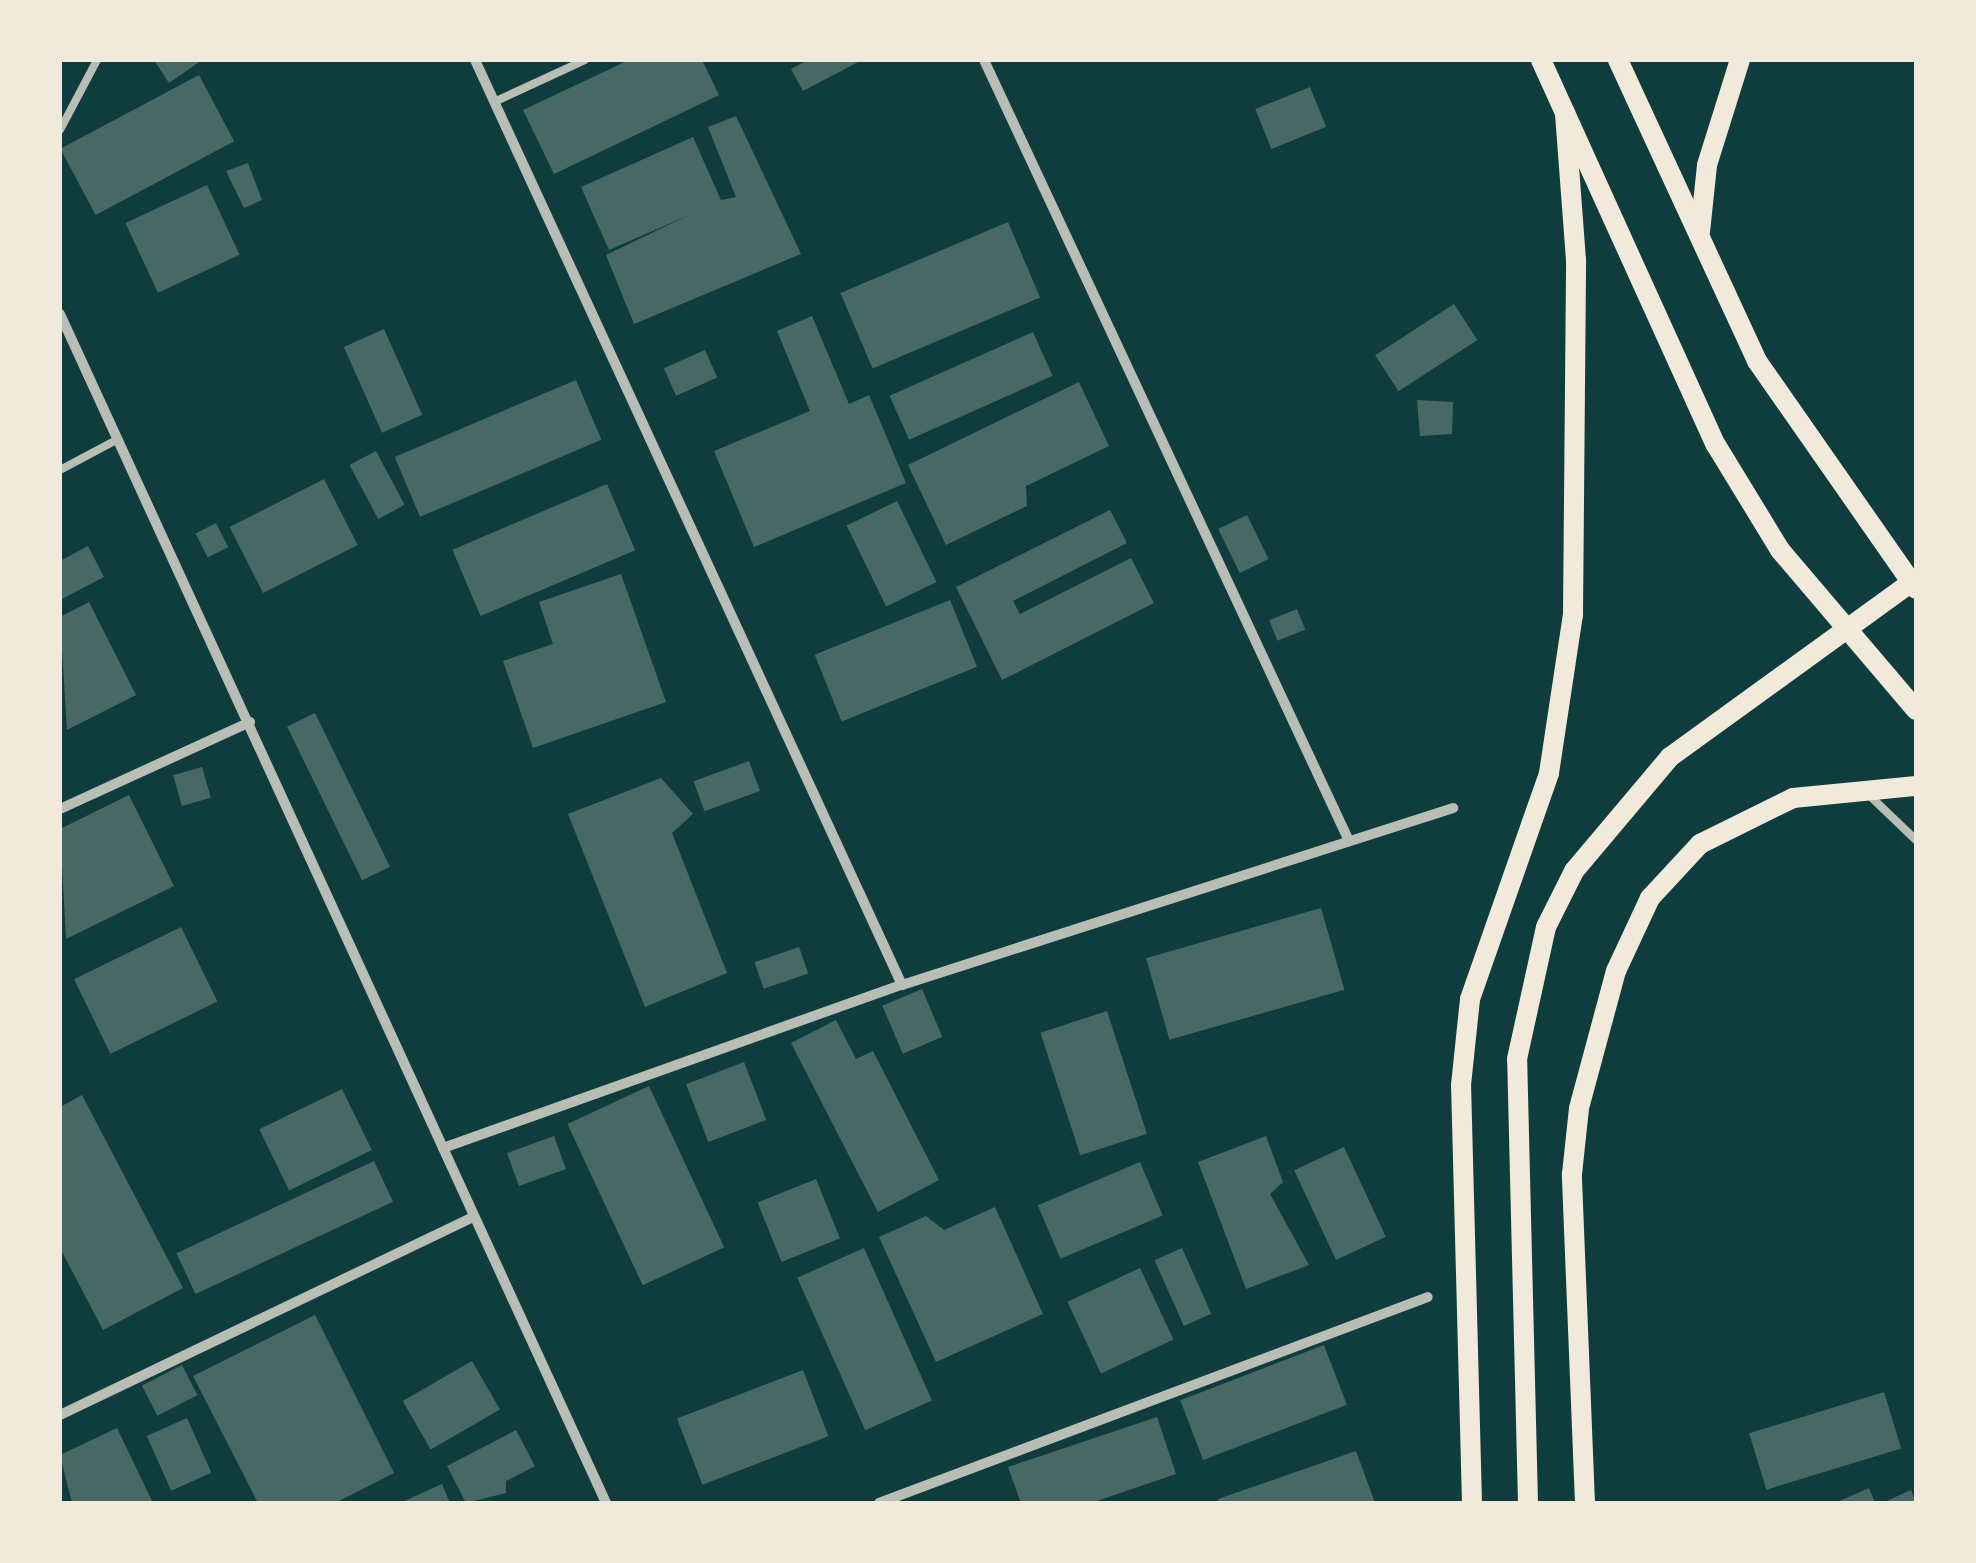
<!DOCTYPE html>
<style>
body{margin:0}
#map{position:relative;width:1976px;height:1563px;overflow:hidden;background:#0f3d3e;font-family:Inter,sans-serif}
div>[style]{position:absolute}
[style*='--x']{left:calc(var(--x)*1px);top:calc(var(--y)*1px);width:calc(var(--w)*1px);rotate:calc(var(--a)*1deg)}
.building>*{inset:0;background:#486865;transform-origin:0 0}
.service>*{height:8px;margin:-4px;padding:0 4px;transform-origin:4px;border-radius:4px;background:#b8beb3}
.minor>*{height:10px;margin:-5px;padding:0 5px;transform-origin:5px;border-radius:5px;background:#b8beb3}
.secondary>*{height:20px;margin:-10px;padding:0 10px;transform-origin:10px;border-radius:10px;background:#f1e9da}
span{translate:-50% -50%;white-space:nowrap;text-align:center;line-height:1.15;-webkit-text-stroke:9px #f1e9da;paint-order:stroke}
.frame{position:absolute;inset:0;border:62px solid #f1e9da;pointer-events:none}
</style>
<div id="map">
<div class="building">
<i style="clip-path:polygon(154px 60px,202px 60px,169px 83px)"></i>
<i style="clip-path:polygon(629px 60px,702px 60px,719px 95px,554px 174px,523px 110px)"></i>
<i style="clip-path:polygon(808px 60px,862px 60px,803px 91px,791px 69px)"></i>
<i style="left:199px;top:75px;width:75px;height:157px;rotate:62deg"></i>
<i style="left:1310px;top:87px;width:43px;height:59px;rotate:68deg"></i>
<i style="clip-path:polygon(736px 116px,801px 254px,634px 324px,606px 255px,689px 215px,609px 250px,581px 187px,693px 137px,721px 200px,736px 197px,708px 127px)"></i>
<i style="clip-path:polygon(248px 163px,262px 200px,244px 208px,226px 171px)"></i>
<i style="left:207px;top:185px;width:77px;height:90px;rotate:65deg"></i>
<i style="left:1008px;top:222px;width:82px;height:182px;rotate:67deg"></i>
<i style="left:1454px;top:304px;width:43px;height:94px;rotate:57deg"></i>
<i style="clip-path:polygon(812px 316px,849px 404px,869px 395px,906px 483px,754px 547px,714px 451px,810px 411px,777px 331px)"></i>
<i style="left:384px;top:329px;width:94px;height:44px;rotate:66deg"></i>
<i style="left:1033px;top:332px;width:48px;height:157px;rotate:66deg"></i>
<i style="left:705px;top:350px;width:30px;height:45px;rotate:66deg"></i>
<i style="left:576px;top:380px;width:65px;height:197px;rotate:67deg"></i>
<i style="clip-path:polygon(1079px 382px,1109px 446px,1026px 486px,1027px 506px,946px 545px,908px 465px)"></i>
<i style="clip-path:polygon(1417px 400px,1453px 402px,1452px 434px,1420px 436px)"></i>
<i style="left:376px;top:451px;width:61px;height:30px;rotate:62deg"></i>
<i style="left:324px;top:479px;width:74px;height:106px;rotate:63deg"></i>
<i style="left:607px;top:484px;width:72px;height:168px;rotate:67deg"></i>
<i style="left:897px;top:501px;width:90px;height:56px;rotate:64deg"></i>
<i style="clip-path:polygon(1110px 510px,1127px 543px,1013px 601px,1020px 614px,1131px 558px,1154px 603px,1002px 680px,956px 587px)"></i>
<i style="left:1247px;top:515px;width:49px;height:32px;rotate:64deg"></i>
<i style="left:216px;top:523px;width:27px;height:23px;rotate:63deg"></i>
<i style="clip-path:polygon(88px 546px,104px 577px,60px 600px,60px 561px)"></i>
<i style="clip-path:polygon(621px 574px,666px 702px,533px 748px,503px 661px,553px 644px,539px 602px)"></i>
<i style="left:950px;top:600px;width:72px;height:146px;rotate:68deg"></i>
<i style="clip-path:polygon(89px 602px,136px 695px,67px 730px,60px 617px)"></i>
<i style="left:1297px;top:609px;width:22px;height:30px;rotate:68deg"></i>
<i style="left:315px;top:713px;width:171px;height:31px;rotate:64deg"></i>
<i style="left:749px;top:761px;width:32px;height:59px;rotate:70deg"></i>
<i style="left:202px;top:767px;width:32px;height:30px;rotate:74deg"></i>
<i style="clip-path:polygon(661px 778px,693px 814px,672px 833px,727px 973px,645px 1007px,568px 814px)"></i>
<i style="clip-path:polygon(129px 795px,174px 886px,66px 939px,60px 829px)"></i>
<i style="left:1321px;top:908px;width:85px;height:182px;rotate:74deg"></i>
<i style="left:181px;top:927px;width:83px;height:119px;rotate:64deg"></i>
<i style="left:799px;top:947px;width:28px;height:47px;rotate:71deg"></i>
<i style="left:922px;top:989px;width:52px;height:43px;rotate:67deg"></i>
<i style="left:1107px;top:1011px;width:129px;height:70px;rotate:72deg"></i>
<i style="clip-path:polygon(836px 1020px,856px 1059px,873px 1051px,939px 1180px,878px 1212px,791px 1043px)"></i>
<i style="left:744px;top:1062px;width:62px;height:62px;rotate:69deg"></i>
<i style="left:649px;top:1086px;width:178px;height:90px;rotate:65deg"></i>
<i style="left:342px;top:1089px;width:68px;height:92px;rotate:64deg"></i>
<i style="clip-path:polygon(82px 1095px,183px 1288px,103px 1330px,60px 1248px,60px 1107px)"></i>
<i style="left:554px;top:1136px;width:35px;height:50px;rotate:70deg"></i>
<i style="clip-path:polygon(1266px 1136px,1283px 1182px,1270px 1194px,1309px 1265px,1246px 1289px,1198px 1162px)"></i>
<i style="left:1344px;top:1147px;width:99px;height:55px;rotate:65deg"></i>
<i style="left:374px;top:1161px;width:45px;height:218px;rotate:65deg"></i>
<i style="left:1140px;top:1162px;width:58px;height:111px;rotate:67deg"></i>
<i style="left:816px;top:1179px;width:64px;height:63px;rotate:68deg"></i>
<i style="clip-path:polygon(995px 1207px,1043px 1314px,936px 1362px,879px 1237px,926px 1216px,944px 1230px)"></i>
<i style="left:864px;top:1248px;width:167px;height:73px;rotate:66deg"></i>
<i style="left:1182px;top:1248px;width:72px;height:30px;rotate:66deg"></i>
<i style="left:1140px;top:1268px;width:79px;height:80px;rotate:65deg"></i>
<i style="clip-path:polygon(315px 1315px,394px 1473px,335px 1503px,258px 1503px,193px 1376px)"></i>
<i style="left:1324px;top:1345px;width:64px;height:154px;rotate:69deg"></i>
<i style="left:472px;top:1361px;width:56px;height:80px;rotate:60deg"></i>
<i style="left:182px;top:1365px;width:34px;height:45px;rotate:63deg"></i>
<i style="left:803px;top:1370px;width:71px;height:135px;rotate:69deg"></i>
<i style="left:1884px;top:1392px;width:59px;height:141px;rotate:73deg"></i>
<i style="clip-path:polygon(1157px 1417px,1176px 1474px,1091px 1503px,1021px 1503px,1008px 1467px)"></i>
<i style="left:187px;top:1418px;width:60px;height:44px;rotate:66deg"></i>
<i style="clip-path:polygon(117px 1428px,153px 1503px,72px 1503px,60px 1455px)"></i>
<i style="clip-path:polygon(516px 1430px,535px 1466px,506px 1481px,506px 1493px,466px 1503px,447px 1466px)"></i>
<i style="clip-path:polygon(1356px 1451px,1375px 1503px,1219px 1503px,1218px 1499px)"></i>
<i style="clip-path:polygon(442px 1484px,450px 1503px,400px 1503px)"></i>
<i style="clip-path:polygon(1869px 1488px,1875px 1503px,1835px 1503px)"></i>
<i style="clip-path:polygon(1911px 1490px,1916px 1503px,1882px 1503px)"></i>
</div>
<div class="service">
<i style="--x:494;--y:102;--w:100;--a:-24.8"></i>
<i style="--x:60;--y:130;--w:79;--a:-62.1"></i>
<i style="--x:60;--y:470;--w:66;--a:-28.1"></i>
<i style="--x:1869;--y:795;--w:65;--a:43.8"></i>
</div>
<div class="minor">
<i style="--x:475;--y:60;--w:1019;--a:65.22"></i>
<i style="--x:984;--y:60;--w:862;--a:64.95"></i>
<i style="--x:60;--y:314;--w:1308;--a:65.33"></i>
<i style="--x:60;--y:809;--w:209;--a:-24.6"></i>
<i style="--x:443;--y:1148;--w:487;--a:-19.6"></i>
<i style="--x:902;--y:985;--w:579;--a:-17.81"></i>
<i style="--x:60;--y:1415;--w:457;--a:-25.6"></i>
<i style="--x:879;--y:1503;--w:586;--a:-20.57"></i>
</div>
<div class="secondary">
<i style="--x:1541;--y:60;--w:423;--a:65.6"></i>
<i style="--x:1716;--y:445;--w:123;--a:58.6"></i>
<i style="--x:1780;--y:550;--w:210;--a:49.6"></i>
<i style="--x:1618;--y:60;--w:332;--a:65.2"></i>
<i style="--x:1757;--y:361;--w:278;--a:55.1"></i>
<i style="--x:1700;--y:232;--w:67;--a:-84"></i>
<i style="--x:1707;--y:165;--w:110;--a:-72.6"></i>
<i style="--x:1472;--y:1503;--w:418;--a:-91.5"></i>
<i style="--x:1461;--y:1085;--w:86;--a:-84"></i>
<i style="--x:1470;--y:999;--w:239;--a:-70.7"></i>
<i style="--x:1549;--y:773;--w:160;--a:-81.4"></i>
<i style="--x:1573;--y:615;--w:355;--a:-89.5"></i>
<i style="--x:1576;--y:260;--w:148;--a:-94.3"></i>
<i style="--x:1528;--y:1503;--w:444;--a:-91.4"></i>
<i style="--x:1517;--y:1059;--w:135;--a:-77.6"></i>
<i style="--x:1546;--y:927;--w:63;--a:-63.4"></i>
<i style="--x:1574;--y:871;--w:149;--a:-49.9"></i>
<i style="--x:1670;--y:757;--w:304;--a:-35.9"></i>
<i style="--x:1585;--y:1503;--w:329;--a:-92.3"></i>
<i style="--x:1572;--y:1174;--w:66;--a:-83.9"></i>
<i style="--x:1579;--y:1108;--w:142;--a:-74.9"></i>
<i style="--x:1616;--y:971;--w:81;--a:-65"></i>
<i style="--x:1650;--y:898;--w:74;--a:-47.2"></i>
<i style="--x:1700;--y:844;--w:104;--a:-26.3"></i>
<i style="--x:1793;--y:798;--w:124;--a:-5.6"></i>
</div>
<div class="frame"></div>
</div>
